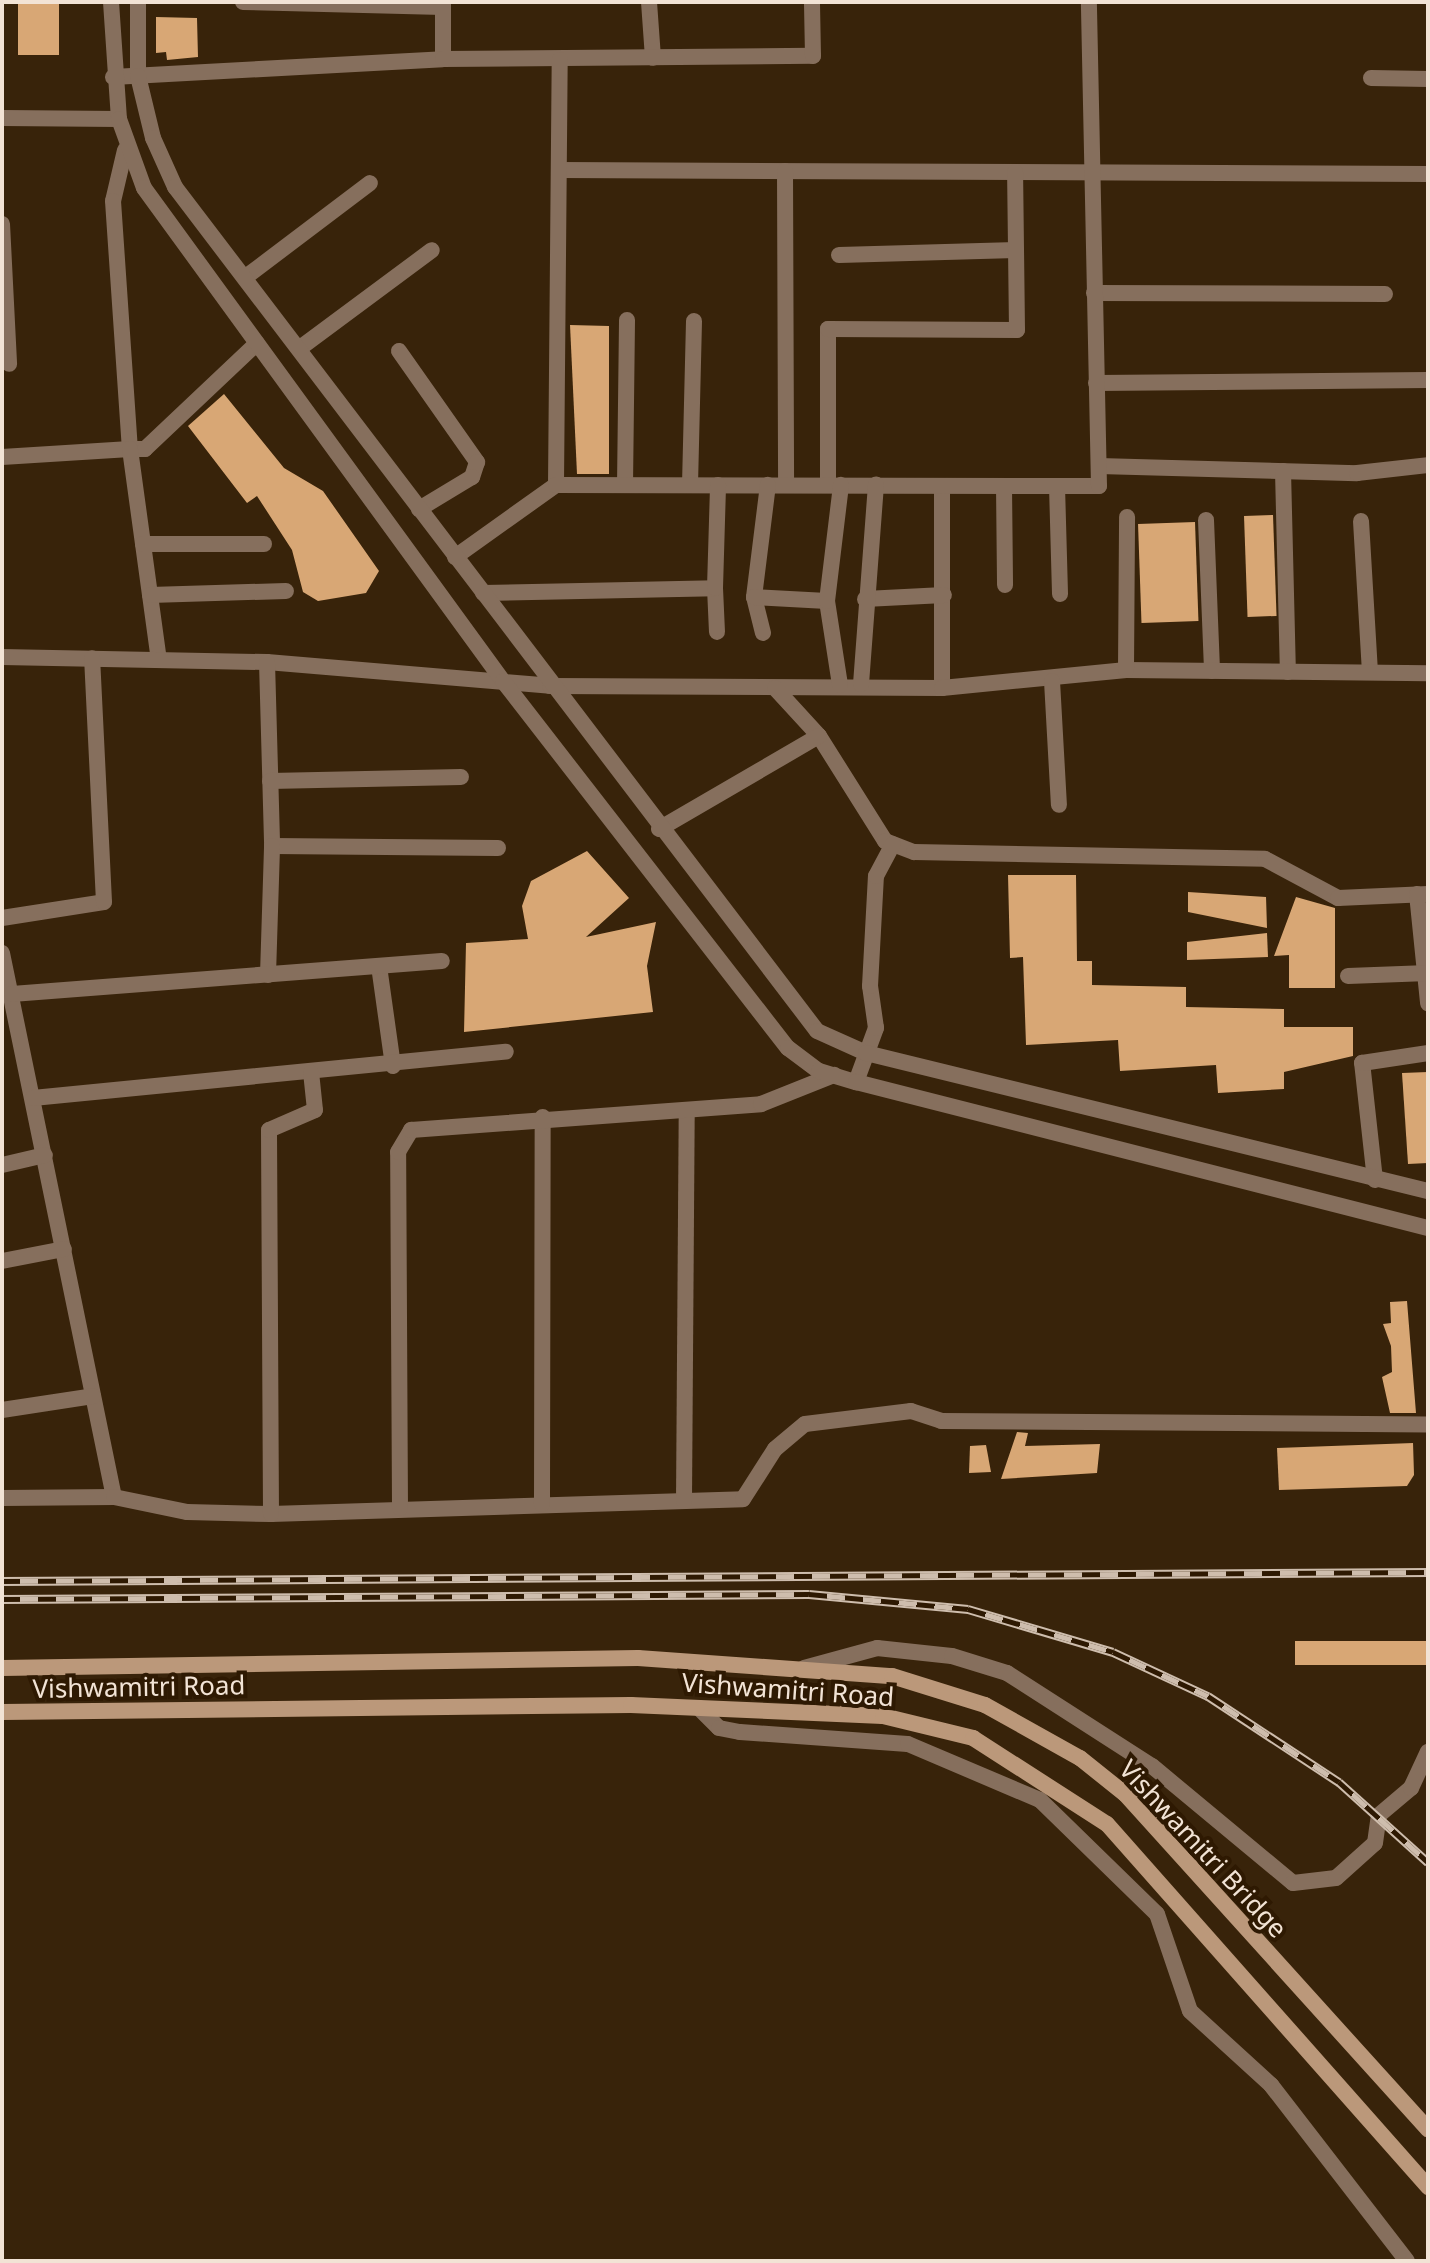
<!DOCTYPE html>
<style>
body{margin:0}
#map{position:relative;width:1430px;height:2263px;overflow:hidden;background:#38230a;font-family:"Noto Sans",sans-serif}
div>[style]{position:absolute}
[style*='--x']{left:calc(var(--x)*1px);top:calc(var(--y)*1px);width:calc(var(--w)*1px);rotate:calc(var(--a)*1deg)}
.building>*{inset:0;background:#d8a775;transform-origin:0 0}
.minor>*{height:16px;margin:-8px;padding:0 8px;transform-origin:8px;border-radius:8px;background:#866f5d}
.tertiary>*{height:16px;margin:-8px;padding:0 8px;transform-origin:8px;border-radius:8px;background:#866f5d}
.secondary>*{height:16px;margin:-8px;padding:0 8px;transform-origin:8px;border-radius:8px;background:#bb987a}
.rail>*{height:9px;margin-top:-4.5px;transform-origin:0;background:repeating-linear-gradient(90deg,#2e1902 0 18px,#cebdad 0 36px);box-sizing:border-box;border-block:2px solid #cebdad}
span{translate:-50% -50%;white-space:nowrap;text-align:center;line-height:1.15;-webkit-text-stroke:8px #2e1902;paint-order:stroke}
.street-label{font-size:26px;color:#f2e3d5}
.frame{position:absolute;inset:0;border:4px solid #f2e3d5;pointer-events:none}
</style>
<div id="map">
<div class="building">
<i style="left:18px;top:2px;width:41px;height:53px"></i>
<i style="clip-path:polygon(156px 17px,197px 18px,198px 57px,167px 60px,166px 52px,156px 53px)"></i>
<i style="clip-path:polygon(570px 325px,609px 326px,609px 474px,577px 474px)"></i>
<i style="clip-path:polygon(224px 394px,284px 468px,323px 491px,379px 571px,366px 593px,318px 601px,303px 592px,292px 550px,257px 496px,247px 503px,188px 426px)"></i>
<i style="left:1273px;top:515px;width:101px;height:29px;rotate:88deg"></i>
<i style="left:1195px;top:522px;width:99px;height:57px;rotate:88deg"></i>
<i style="clip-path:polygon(587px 851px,629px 898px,586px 937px,656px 922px,647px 966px,653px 1012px,464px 1032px,466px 943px,528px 939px,522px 906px,531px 881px)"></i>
<i style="clip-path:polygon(1008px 875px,1076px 875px,1077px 961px,1092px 961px,1092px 985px,1186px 987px,1186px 1007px,1284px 1009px,1284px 1027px,1353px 1027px,1353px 1056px,1284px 1072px,1284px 1089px,1218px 1093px,1216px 1065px,1120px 1071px,1118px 1040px,1026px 1045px,1023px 957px,1010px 958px)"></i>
<i style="clip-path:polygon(1188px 892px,1266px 897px,1267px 928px,1188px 912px)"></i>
<i style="clip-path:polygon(1296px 897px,1335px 908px,1335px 988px,1289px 988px,1289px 955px,1274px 956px)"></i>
<i style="clip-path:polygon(1267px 933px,1268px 957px,1187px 960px,1187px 942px)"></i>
<i style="clip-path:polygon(1428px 1072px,1428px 1163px,1408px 1164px,1402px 1073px)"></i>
<i style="clip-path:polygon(1407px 1301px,1416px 1413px,1390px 1413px,1382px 1377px,1392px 1372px,1391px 1346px,1383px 1324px,1391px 1323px,1390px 1302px)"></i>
<i style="clip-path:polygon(1017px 1432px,1028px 1433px,1025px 1446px,1100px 1444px,1097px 1473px,1001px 1479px)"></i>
<i style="clip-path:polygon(1413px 1443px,1414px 1475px,1407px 1486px,1279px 1490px,1277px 1448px)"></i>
<i style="clip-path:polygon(986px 1445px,991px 1472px,969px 1473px,970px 1446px)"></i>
<i style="left:1428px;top:1641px;width:24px;height:133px;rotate:90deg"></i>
</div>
<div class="minor">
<i style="--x:243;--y:2;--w:200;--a:1.4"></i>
<i style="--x:443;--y:2;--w:57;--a:90"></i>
<i style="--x:649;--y:2;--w:56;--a:85.9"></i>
<i style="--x:113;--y:77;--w:330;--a:-3.1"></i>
<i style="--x:443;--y:59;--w:370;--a:-0.5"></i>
<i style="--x:813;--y:56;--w:54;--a:-91.1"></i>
<i style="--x:1371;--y:78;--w:57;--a:1"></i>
<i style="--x:2;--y:118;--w:117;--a:0.5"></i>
<i style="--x:125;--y:150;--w:52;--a:103.2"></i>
<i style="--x:113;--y:201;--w:249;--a:86.1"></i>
<i style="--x:130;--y:449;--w:15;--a:0"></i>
<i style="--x:145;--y:449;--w:154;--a:-43.4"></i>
<i style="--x:559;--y:170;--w:869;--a:0.26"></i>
<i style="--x:785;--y:171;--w:314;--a:89.8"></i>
<i style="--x:2;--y:224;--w:140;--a:87.1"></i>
<i style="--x:839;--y:255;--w:177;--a:-1.6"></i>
<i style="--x:247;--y:276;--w:154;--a:-37.1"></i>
<i style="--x:1094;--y:293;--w:291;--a:0.2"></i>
<i style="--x:300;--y:348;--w:164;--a:-36.6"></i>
<i style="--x:399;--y:351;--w:136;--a:54.9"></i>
<i style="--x:477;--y:462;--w:16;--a:108"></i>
<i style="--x:472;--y:477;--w:62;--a:148.9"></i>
<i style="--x:1096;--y:383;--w:332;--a:-0.5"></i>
<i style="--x:2;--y:457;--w:128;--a:-3.6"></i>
<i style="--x:130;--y:449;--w:213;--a:82.2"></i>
<i style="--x:1099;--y:466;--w:258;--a:1.6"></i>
<i style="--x:1357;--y:473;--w:71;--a:-6.4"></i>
<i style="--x:1283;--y:471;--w:201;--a:88.6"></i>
<i style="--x:556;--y:485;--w:425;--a:-89.5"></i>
<i style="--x:625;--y:485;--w:165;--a:-89.3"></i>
<i style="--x:690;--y:485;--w:164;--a:-88.6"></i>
<i style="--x:828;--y:485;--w:156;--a:-90"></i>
<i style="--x:828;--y:329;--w:189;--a:0.3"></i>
<i style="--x:1017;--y:330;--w:158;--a:-90.7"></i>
<i style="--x:942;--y:486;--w:202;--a:90"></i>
<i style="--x:1004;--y:486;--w:99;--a:89.4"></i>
<i style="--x:1057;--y:486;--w:108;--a:88.4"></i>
<i style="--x:1206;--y:520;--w:151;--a:87.7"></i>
<i style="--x:1361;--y:521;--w:151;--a:86.6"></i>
<i style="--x:143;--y:544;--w:121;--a:0"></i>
<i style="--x:455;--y:557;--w:124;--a:-35.5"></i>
<i style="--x:556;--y:485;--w:543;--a:0.11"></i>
<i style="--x:1099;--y:486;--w:484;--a:-91.2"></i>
<i style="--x:715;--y:588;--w:44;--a:87.4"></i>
<i style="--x:483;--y:593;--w:232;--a:-1.2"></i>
<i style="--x:715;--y:588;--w:103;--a:-88.3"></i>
<i style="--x:150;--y:595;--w:136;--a:-1.7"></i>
<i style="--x:754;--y:597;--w:113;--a:-82.9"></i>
<i style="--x:865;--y:599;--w:79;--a:-2.9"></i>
<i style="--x:763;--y:633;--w:37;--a:-104"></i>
<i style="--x:754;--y:597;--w:73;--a:3.1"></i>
<i style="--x:2;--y:657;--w:265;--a:1.1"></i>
<i style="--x:267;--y:662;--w:284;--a:4.8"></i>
<i style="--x:550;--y:686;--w:392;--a:0.3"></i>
<i style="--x:942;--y:688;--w:185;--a:-5.6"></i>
<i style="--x:1126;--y:670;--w:302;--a:0.6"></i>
<i style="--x:267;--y:662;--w:184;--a:88.4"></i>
<i style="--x:272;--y:846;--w:226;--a:0.5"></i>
<i style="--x:1126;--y:670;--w:153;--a:-89.6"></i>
<i style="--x:1052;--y:681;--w:124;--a:86.8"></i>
<i style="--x:861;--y:684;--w:200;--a:-85.7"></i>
<i style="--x:840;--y:685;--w:85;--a:-98.8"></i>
<i style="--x:827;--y:601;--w:117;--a:-83.1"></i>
<i style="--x:775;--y:688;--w:65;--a:47.5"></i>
<i style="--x:819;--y:736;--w:124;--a:57.8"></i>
<i style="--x:885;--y:841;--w:31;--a:21"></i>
<i style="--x:914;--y:852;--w:351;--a:1.1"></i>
<i style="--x:1265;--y:859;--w:83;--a:28.1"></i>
<i style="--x:1338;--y:898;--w:90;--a:-2.5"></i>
<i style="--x:270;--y:781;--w:191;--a:-1.2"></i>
<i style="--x:659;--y:829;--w:185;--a:-30.2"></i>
<i style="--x:1417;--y:894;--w:110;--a:84.2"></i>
<i style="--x:2;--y:918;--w:103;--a:-8.9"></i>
<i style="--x:104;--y:902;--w:244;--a:-92.8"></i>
<i style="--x:2;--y:953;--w:555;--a:78.37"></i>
<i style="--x:379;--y:966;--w:101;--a:82"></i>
<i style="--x:268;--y:975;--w:129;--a:-88.2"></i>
<i style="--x:1348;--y:976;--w:80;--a:-2.1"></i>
<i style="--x:12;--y:994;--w:431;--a:-4.4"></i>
<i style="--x:856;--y:1082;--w:58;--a:-69.7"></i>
<i style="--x:876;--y:1028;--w:42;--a:-98.1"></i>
<i style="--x:870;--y:986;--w:110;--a:-86.9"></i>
<i style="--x:876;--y:876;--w:36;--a:-62"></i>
<i style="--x:33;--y:1098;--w:475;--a:-5.6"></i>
<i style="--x:2;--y:1165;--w:44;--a:-13.1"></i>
<i style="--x:1375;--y:1180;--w:118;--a:-96.3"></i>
<i style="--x:1362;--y:1063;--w:67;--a:-8.6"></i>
<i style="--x:2;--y:1261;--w:63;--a:-11"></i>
<i style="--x:2;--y:1410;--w:92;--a:-8.7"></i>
<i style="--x:2;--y:1498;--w:112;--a:-0.5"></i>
<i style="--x:114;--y:1497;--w:75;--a:11.6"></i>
<i style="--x:187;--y:1512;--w:84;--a:1.4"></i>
<i style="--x:271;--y:1514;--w:472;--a:-1.8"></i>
<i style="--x:743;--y:1499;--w:59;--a:-57.4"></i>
<i style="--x:775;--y:1449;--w:39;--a:-40"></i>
<i style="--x:805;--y:1424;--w:107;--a:-7"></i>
<i style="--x:911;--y:1411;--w:32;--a:18"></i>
<i style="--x:941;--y:1421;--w:487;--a:0.4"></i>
<i style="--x:684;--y:1501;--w:388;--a:-89.6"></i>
<i style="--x:542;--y:1504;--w:387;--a:-89.9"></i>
<i style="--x:400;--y:1508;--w:356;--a:-90.3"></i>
<i style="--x:398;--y:1152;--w:26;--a:-59"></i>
<i style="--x:411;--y:1130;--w:351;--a:-4.2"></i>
<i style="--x:761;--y:1104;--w:79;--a:-21.7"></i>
<i style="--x:271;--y:1514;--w:384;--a:-90.3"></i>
<i style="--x:269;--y:1130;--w:50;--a:-23.5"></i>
<i style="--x:315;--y:1110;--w:37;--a:-96"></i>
<i style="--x:804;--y:1668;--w:76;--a:-15.3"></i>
<i style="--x:877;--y:1648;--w:75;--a:6.1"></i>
<i style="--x:952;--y:1656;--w:58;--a:17.2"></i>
<i style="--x:1007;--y:1673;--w:172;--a:32.7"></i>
<i style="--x:1152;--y:1766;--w:183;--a:39.7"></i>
<i style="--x:1293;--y:1883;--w:43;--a:-6.6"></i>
<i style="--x:1336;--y:1878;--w:52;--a:-41.9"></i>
<i style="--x:1375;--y:1843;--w:28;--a:-82"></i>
<i style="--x:1379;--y:1815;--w:42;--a:-40.2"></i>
<i style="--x:1411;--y:1788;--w:40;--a:-65"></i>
<i style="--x:699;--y:1708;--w:28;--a:45"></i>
<i style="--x:719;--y:1728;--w:21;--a:11"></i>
<i style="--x:740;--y:1732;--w:168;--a:4.1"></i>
<i style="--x:908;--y:1744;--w:143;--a:23"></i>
<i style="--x:1040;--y:1800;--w:163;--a:44.3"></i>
<i style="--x:1157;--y:1914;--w:102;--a:71.2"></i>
<i style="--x:1190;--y:2011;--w:110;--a:42.4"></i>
<i style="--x:1271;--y:2085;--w:222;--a:52.3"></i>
</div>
<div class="tertiary">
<i style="--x:111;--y:2;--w:117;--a:86.1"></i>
<i style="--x:119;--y:119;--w:73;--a:70.1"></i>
<i style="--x:144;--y:188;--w:610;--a:53.94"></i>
<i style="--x:503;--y:681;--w:465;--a:52.2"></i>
<i style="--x:788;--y:1048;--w:39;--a:37"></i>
<i style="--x:819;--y:1071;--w:39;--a:17"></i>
<i style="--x:856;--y:1082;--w:590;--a:14.32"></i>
<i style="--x:138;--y:2;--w:74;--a:90"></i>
<i style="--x:138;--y:76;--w:64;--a:76.4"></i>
<i style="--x:153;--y:138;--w:54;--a:65.8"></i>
<i style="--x:175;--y:187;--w:1060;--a:52.74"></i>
<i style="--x:817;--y:1031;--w:54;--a:24.2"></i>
<i style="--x:866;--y:1053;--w:579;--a:13.8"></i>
</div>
<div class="secondary">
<i style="--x:2;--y:1668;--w:636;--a:-0.9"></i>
<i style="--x:638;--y:1658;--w:255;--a:4.1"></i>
<i style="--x:892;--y:1676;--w:97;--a:17.3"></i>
<i style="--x:985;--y:1705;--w:109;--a:29.2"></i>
<i style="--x:1080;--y:1758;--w:58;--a:38.7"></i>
<i style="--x:1125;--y:1794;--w:452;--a:47.9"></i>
<i style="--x:2;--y:1712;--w:629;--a:-0.64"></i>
<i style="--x:631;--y:1705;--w:252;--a:2.5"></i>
<i style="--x:883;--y:1716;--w:93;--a:13.7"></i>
<i style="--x:973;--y:1738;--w:159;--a:32.7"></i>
<i style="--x:1107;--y:1824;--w:485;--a:48.5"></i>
</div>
<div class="rail">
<i style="--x:2;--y:1581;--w:1426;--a:-0.36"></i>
<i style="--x:2;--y:1599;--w:807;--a:-0.35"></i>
<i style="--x:809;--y:1594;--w:160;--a:5.4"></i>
<i style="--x:968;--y:1609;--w:151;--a:16.5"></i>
<i style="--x:1113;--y:1652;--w:105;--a:24.9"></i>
<i style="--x:1208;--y:1696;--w:157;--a:33.3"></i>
<i style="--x:1339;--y:1782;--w:120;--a:42"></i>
</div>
<div class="street-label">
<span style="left:139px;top:1687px;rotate:-1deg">Vishwamitri Road</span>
<span style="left:788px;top:1690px;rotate:4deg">Vishwamitri Road</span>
<span style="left:1203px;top:1849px;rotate:47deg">Vishwamitri Bridge</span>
</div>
<div class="frame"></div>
</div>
